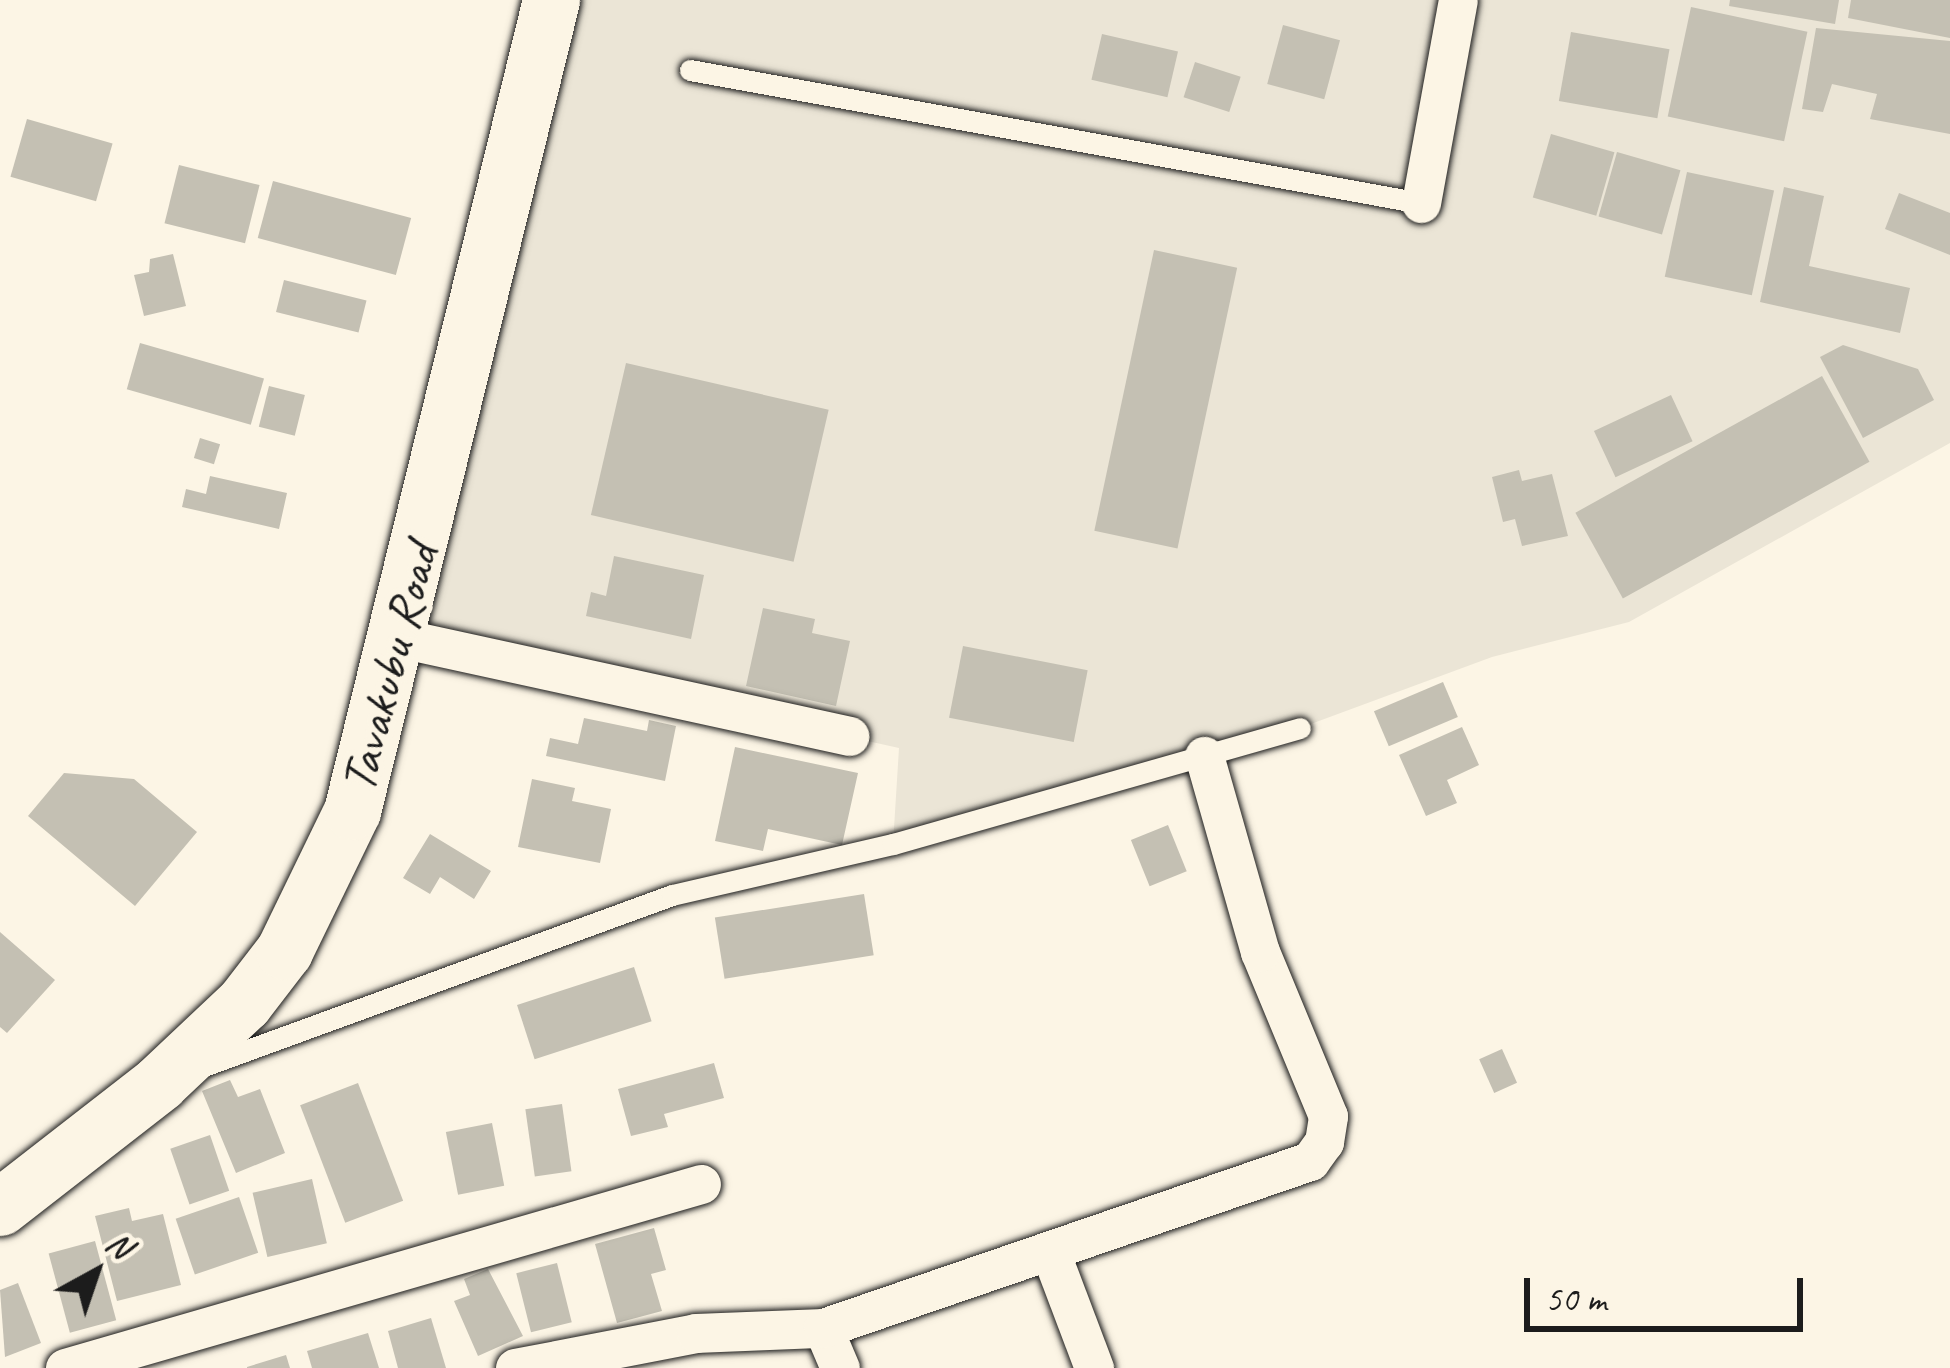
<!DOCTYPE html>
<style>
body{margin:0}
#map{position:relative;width:1950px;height:1368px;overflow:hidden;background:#fcf5e5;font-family:Caveat,sans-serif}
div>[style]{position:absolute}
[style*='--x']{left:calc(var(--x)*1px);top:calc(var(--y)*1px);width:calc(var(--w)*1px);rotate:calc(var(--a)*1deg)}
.built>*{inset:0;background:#ebe5d6}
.building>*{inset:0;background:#c4c0b3;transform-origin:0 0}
.roads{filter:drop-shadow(0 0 3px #1c1c1c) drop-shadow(0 0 3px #1c1c1c)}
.service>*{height:21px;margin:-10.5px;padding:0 10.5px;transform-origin:10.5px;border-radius:10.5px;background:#fcf5e5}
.minor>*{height:39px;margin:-19.5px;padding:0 19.5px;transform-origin:19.5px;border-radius:19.5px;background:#fcf5e5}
.secondary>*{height:57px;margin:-28.5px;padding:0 28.5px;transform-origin:28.5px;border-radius:28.5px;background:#fcf5e5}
span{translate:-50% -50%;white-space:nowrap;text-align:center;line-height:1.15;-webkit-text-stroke:12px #fcf5e5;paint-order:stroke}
.street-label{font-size:51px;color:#1c1c1c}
.north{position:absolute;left:36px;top:1212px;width:120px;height:120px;-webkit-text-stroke:9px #fcf5e5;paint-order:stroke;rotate:40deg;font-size:33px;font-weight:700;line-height:48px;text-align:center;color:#1c1c1c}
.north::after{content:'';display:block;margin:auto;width:42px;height:54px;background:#1c1c1c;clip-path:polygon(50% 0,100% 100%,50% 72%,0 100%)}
.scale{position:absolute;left:1524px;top:1278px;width:279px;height:54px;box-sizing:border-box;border:6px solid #1c1c1c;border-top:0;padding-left:15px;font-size:36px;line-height:42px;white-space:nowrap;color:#1c1c1c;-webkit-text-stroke:9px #fcf5e5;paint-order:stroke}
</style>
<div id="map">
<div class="built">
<i style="clip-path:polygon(551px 0,1950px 0,1950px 443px,1629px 622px,1492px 657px,1300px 728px,893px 844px,899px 748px,400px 638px)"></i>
</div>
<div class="building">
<i style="clip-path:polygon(1730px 0,1839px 0,1835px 24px,1729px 6px)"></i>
<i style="clip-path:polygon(1851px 0,1950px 0,1950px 38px,1848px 18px)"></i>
<i style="left:1691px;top:7px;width:119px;height:112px;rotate:12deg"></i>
<i style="left:1283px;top:25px;width:59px;height:61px;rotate:15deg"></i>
<i style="clip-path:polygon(1816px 28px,1950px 41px,1950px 134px,1870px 119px,1877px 94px,1832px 84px,1823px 112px,1802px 109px)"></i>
<i style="left:1571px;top:32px;width:100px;height:70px;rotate:10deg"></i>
<i style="left:1102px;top:34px;width:78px;height:47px;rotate:13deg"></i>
<i style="left:1195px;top:62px;width:48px;height:37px;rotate:18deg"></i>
<i style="left:27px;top:119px;width:89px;height:60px;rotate:16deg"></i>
<i style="left:1551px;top:134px;width:66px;height:66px;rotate:16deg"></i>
<i style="left:1617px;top:152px;width:66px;height:67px;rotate:16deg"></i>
<i style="left:179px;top:165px;width:83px;height:60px;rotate:14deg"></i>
<i style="left:1687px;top:172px;width:89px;height:107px;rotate:12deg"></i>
<i style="left:273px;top:181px;width:143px;height:59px;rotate:15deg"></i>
<i style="clip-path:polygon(1784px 187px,1824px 196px,1809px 266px,1910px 288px,1900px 333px,1760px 302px)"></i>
<i style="clip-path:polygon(1899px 193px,1950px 213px,1950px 255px,1885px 229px)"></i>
<i style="left:1154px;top:250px;width:85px;height:287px;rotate:12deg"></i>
<i style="clip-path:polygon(173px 254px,186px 306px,144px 316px,134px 275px,149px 272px,150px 259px)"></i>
<i style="left:284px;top:280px;width:85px;height:33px;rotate:14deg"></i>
<i style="left:140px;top:343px;width:129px;height:48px;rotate:16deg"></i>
<i style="clip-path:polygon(1843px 345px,1918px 369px,1934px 400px,1863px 438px,1820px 357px)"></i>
<i style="left:626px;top:363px;width:208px;height:156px;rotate:13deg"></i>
<i style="left:1822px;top:376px;width:98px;height:282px;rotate:61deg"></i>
<i style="left:269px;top:386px;width:37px;height:42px;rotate:14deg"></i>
<i style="left:1671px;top:395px;width:51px;height:85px;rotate:65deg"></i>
<i style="left:200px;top:438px;width:21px;height:21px;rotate:17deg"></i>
<i style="clip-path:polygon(1519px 470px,1522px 481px,1552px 474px,1568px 536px,1522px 546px,1515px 519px,1503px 522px,1492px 477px)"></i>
<i style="clip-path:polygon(210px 476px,287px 493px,279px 529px,182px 507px,186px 489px,206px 494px)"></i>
<i style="clip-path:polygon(614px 556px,704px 575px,691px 639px,586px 616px,591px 592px,606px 596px)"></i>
<i style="clip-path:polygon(763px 608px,815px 619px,812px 633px,850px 641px,836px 706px,746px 686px)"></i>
<i style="left:963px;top:646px;width:127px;height:73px;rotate:11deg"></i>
<i style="left:1443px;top:682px;width:38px;height:75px;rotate:67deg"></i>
<i style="clip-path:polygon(584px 718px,647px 731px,649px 720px,676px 726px,665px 781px,546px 756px,550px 738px,578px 744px)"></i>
<i style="clip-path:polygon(1462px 727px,1479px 765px,1447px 780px,1457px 803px,1426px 816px,1399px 755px)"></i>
<i style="clip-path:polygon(735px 747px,858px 773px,842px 845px,768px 829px,763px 851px,715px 841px)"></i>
<i style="clip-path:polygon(64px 773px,134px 779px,197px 832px,135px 906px,28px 816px)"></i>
<i style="clip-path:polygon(532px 779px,575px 788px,572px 801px,611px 809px,600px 863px,518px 847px)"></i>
<i style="left:1168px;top:825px;width:50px;height:40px;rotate:68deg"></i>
<i style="clip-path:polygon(430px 834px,491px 871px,474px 899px,440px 877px,430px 894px,403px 878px)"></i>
<i style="left:864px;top:894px;width:62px;height:151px;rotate:81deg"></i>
<i style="clip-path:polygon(0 932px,55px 980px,7px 1033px,0 1027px)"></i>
<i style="left:634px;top:967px;width:57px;height:123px;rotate:72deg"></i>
<i style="left:1502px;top:1049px;width:37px;height:25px;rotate:66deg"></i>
<i style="clip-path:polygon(714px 1063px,724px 1098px,664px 1114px,668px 1127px,631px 1136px,618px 1089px)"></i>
<i style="clip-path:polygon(230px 1080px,238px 1097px,260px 1089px,285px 1153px,236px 1173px,202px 1091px)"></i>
<i style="left:358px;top:1083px;width:126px;height:62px;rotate:69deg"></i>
<i style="left:562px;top:1104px;width:68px;height:37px;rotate:82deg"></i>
<i style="left:492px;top:1123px;width:64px;height:47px;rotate:79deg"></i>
<i style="left:210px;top:1135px;width:59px;height:42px;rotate:71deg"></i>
<i style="left:312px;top:1179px;width:66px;height:61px;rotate:77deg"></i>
<i style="left:239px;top:1197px;width:59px;height:67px;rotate:71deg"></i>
<i style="clip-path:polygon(129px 1208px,132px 1221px,163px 1214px,181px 1285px,117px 1301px,95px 1216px)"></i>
<i style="clip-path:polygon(654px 1228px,666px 1270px,651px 1274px,662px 1311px,617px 1323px,595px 1244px)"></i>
<i style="left:95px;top:1241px;width:82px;height:48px;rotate:75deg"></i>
<i style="left:557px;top:1263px;width:61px;height:42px;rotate:76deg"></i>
<i style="clip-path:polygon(488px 1269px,523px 1336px,478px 1356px,454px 1301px,470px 1295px,464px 1279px)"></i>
<i style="clip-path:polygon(18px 1283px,41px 1343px,5px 1357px,0 1290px)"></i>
<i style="clip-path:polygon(431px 1318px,446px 1368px,398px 1368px,388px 1331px)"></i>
<i style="clip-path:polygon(368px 1333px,379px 1368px,312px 1368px,307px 1351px)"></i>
<i style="clip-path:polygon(286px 1355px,290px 1368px,247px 1368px,247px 1367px)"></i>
</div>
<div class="roads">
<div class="service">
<i style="--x:690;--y:70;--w:743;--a:10.31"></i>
<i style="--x:201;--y:1067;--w:501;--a:-20.06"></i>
<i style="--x:672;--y:895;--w:227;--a:-13"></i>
<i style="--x:893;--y:844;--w:423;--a:-15.9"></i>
</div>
<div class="minor">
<i style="--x:1421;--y:203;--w:206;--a:-79.7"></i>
<i style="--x:400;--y:638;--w:460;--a:12.3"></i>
<i style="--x:1051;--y:1254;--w:122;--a:69.3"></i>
<i style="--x:823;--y:1328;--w:43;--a:67"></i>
<i style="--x:65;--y:1368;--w:662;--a:-16.14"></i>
<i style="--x:515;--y:1368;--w:184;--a:-10.9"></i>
<i style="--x:696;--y:1333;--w:127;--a:-2.3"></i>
<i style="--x:823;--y:1328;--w:515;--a:-18.93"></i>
<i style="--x:1310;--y:1161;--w:24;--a:-54"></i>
<i style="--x:1324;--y:1142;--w:26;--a:-81"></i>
<i style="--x:1328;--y:1116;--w:178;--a:-112.5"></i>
<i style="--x:1260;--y:952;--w:204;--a:-105.9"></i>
</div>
<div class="secondary">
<i style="--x:0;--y:1207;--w:202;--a:-37.9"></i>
<i style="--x:159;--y:1083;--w:117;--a:-43.3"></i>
<i style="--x:244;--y:1003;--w:66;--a:-52.4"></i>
<i style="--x:284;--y:951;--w:156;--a:-64.1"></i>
<i style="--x:352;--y:811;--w:835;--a:-76.21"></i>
</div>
</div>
<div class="street-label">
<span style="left:389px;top:668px;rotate:-75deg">Tavakubu Road</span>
</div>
<div class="north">N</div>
<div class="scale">50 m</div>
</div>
